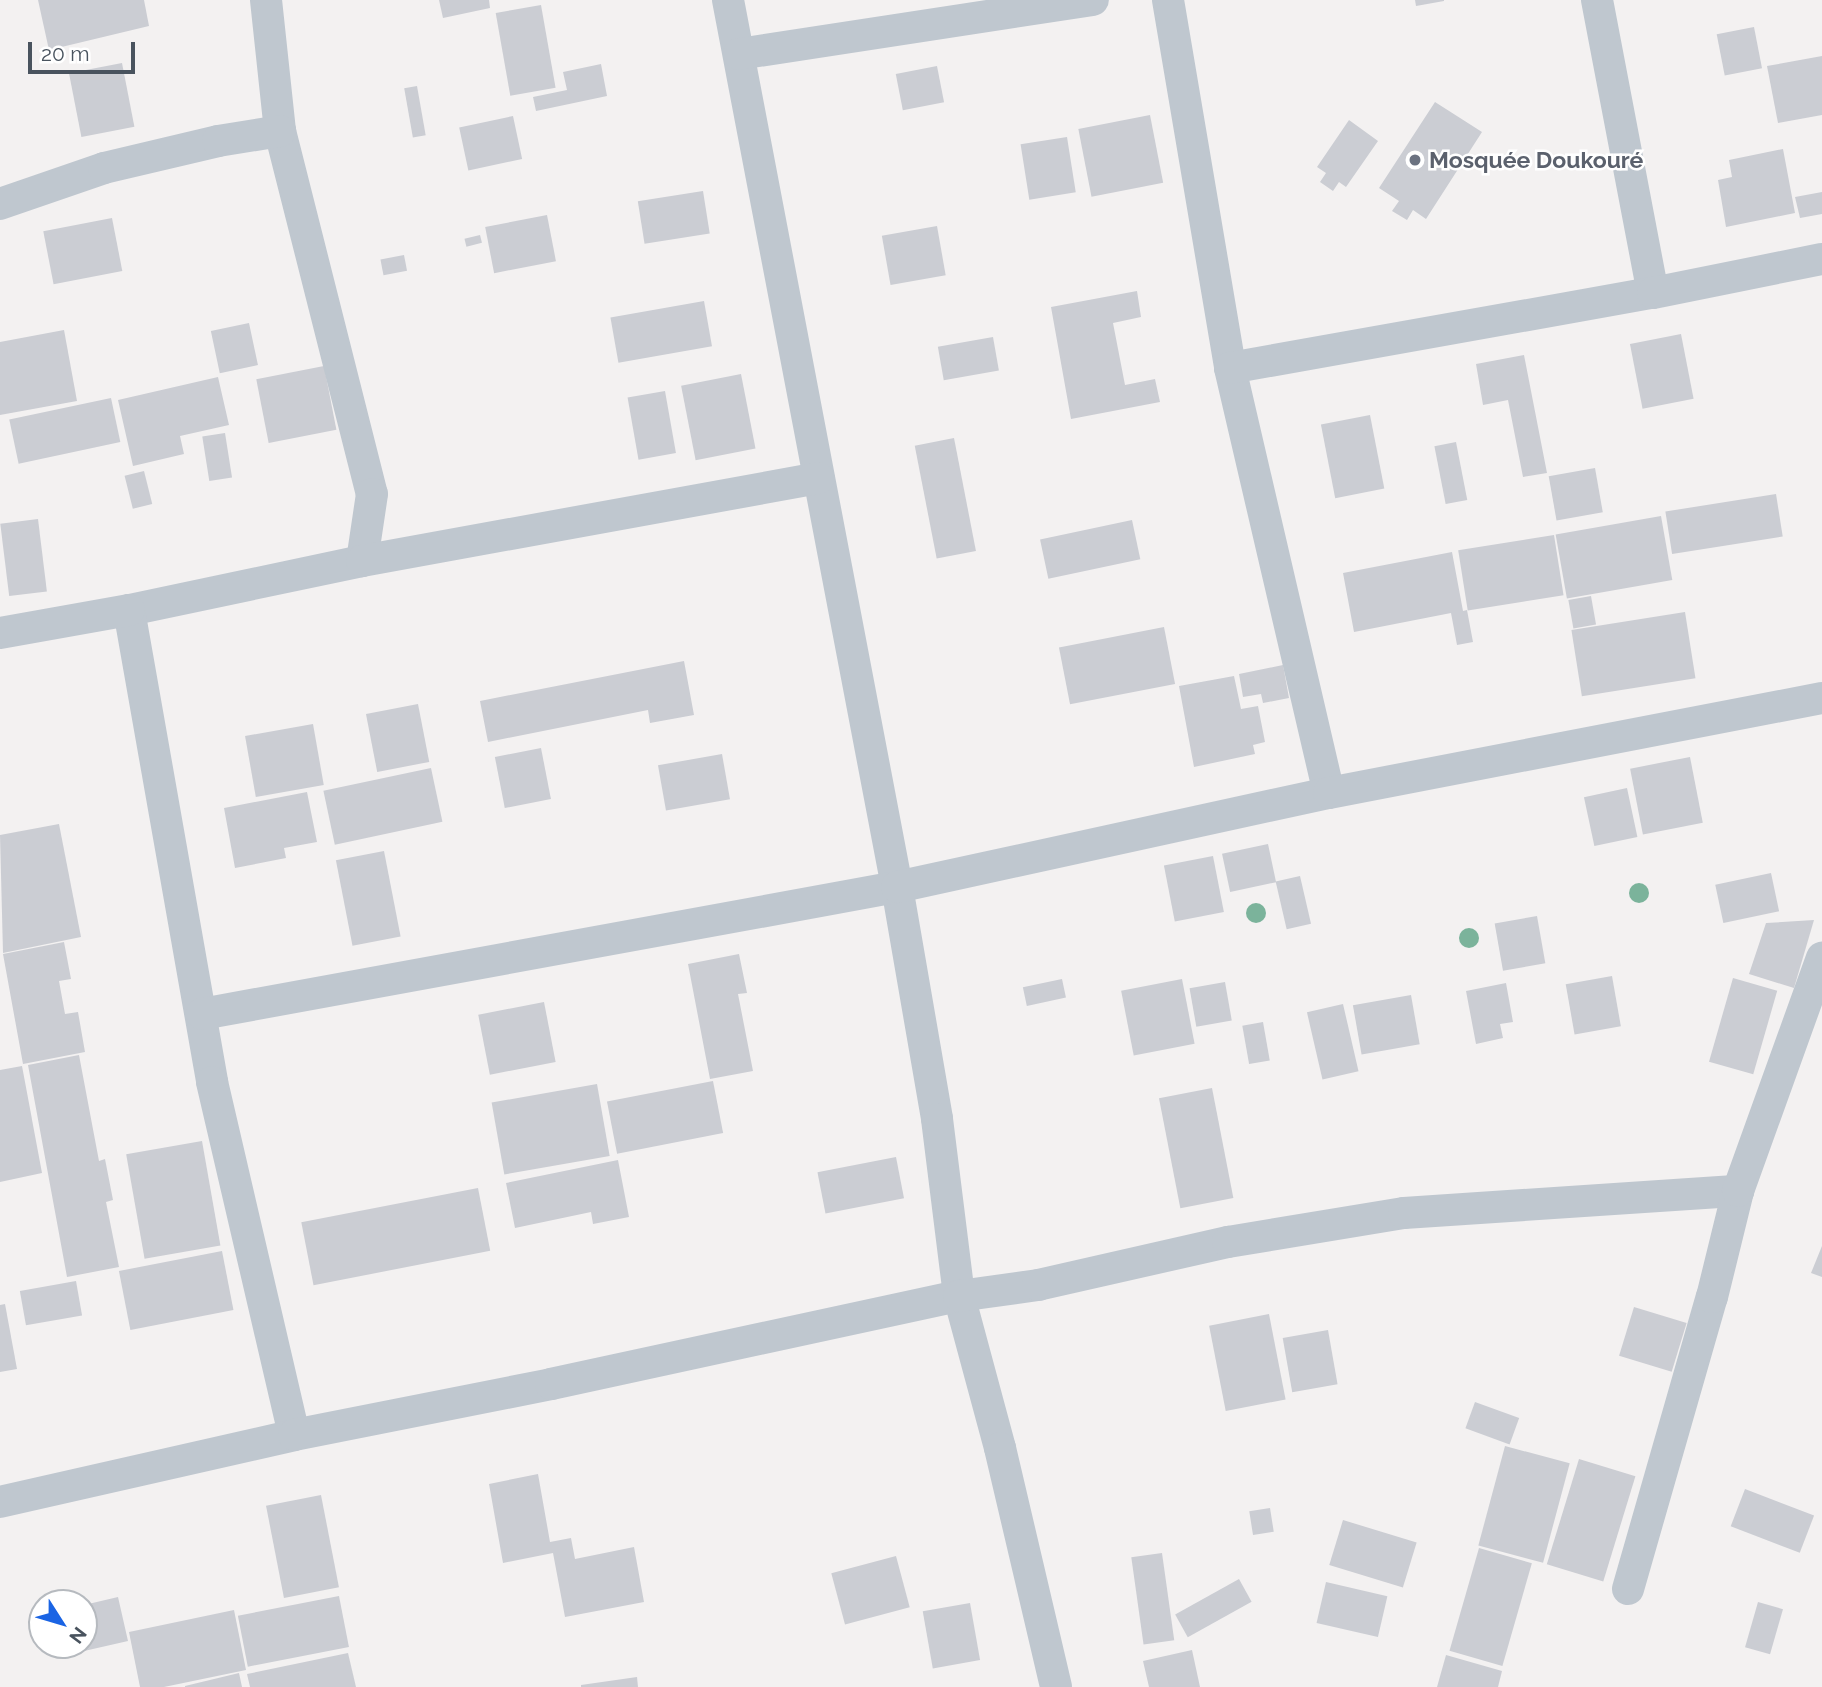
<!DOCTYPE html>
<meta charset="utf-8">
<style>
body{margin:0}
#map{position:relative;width:1822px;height:1687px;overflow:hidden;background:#f3f1f1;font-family:Raleway,sans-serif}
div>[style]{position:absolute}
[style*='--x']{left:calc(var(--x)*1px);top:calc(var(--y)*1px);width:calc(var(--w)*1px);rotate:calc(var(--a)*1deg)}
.building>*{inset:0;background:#cbcdd3;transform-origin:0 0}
.street>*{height:32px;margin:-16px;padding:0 16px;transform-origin:16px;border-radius:16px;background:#bfc7cf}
.trees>*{width:20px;height:20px;margin:-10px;border-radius:50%;background:#7bb39b}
.dots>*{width:19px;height:19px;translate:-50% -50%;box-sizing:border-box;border:4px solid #fff;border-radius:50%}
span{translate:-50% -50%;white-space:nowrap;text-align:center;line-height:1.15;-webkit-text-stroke:5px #fff;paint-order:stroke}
.worship-label{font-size:23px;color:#5b616d;font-weight:700}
.left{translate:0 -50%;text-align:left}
.north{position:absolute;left:28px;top:1589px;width:70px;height:70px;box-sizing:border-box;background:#fff;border:2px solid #b6babf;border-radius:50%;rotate:127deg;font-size:19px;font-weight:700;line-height:28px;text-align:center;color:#49535e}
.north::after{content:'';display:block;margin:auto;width:24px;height:32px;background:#1a64e4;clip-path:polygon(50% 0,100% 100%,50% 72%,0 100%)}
.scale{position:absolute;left:28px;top:42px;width:107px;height:32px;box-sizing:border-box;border:4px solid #49535e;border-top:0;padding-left:9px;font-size:21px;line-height:24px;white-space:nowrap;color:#49535e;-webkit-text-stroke:5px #fff;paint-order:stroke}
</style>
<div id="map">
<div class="building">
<i style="clip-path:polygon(38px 0,144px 0,149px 26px,49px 50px)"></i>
<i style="clip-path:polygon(439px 0,489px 0,490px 8px,443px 18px)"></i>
<i style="clip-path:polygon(1415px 0,1444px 0,1444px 1px,1416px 6px)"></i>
<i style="left:541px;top:5px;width:84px;height:46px;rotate:80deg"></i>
<i style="left:1754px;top:27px;width:42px;height:38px;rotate:79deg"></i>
<i style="clip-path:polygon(1822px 56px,1822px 115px,1778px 123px,1767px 66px)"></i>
<i style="left:122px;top:63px;width:65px;height:54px;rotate:79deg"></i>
<i style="clip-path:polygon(601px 64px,607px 96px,536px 111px,533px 97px,567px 90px,563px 72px)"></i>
<i style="left:937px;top:66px;width:37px;height:42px;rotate:79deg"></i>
<i style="left:417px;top:86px;width:50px;height:13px;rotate:80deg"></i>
<i style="clip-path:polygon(1435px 102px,1482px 132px,1426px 219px,1413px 210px,1407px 220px,1392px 211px,1399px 201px,1379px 188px)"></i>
<i style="left:1150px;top:115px;width:69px;height:73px;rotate:79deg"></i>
<i style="left:513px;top:116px;width:44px;height:55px;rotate:78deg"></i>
<i style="clip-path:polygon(1349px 120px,1378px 141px,1346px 187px,1339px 182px,1333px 191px,1320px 182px,1326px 173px,1317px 167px)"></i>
<i style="left:1067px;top:137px;width:56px;height:47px;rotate:81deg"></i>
<i style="clip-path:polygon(1783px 149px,1795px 213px,1726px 227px,1718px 180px,1732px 177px,1729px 160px)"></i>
<i style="left:703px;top:191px;width:43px;height:66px;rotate:81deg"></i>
<i style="clip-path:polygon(1822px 192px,1822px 214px,1800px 218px,1795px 197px)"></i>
<i style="left:547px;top:215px;width:47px;height:63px;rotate:79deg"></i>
<i style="left:112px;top:218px;width:54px;height:70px;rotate:79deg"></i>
<i style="left:937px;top:226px;width:50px;height:56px;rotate:80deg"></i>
<i style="left:480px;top:235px;width:8px;height:16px;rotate:76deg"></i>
<i style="left:404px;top:255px;width:16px;height:24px;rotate:79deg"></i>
<i style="clip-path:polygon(1137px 291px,1141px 317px,1113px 323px,1125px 385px,1155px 379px,1160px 402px,1071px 419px,1051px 307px)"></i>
<i style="left:704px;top:301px;width:46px;height:95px;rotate:80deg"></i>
<i style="left:249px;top:323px;width:43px;height:39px;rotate:78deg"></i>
<i style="clip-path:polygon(64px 330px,77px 401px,0 415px,0 342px)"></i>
<i style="left:1681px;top:334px;width:66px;height:52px;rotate:79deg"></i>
<i style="left:993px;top:337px;width:34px;height:56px;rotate:80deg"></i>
<i style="clip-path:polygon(1524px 355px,1547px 473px,1523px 477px,1508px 400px,1483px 405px,1476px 364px)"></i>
<i style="left:324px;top:366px;width:65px;height:69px;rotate:79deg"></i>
<i style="left:741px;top:374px;width:76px;height:61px;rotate:79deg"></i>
<i style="clip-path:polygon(218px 377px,229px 425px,180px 436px,184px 454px,133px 466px,118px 400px)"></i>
<i style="left:665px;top:391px;width:63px;height:38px;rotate:80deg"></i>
<i style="left:111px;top:398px;width:45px;height:104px;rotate:78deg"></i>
<i style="left:1370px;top:415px;width:75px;height:50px;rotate:79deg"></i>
<i style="left:225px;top:433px;width:45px;height:23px;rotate:81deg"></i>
<i style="left:954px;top:438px;width:115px;height:40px;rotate:79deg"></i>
<i style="left:1456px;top:442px;width:59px;height:22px;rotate:79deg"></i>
<i style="left:1595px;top:468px;width:45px;height:47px;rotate:80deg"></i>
<i style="left:144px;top:471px;width:34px;height:20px;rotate:76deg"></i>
<i style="left:1776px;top:494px;width:43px;height:112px;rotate:81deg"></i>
<i style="left:1661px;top:516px;width:65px;height:107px;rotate:80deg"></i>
<i style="left:38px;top:519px;width:73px;height:38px;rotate:83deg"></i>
<i style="left:1132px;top:520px;width:40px;height:94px;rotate:78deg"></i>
<i style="left:1554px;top:535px;width:61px;height:97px;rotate:81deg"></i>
<i style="clip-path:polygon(1452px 552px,1463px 611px,1467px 610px,1473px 642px,1457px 645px,1451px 613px,1354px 632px,1343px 573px)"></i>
<i style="left:1591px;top:596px;width:29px;height:23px;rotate:80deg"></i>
<i style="left:1685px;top:612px;width:67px;height:115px;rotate:81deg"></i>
<i style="left:1164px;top:627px;width:58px;height:107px;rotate:79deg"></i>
<i style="clip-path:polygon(684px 661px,694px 715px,650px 723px,648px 710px,488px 742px,480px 701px)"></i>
<i style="clip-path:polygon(1283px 665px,1289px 698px,1263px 703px,1261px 694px,1243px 697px,1239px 674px)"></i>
<i style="clip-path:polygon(1234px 676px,1241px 709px,1258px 706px,1265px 742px,1253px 745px,1255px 754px,1194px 767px,1179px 686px)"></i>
<i style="left:418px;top:704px;width:59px;height:53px;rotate:79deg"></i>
<i style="left:313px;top:724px;width:62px;height:69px;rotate:80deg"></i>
<i style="left:541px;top:748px;width:52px;height:47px;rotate:79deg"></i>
<i style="left:722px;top:754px;width:46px;height:65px;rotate:80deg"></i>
<i style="left:1690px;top:757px;width:67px;height:61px;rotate:79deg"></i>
<i style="left:431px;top:768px;width:55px;height:110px;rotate:78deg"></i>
<i style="left:1627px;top:788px;width:50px;height:44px;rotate:78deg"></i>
<i style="clip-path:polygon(307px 792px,317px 842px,284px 848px,286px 858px,235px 868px,224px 808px)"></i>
<i style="clip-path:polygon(59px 824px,81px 937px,3px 953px,0 835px)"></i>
<i style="left:1268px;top:844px;width:39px;height:47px;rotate:78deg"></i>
<i style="left:384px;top:851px;width:87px;height:49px;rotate:79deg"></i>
<i style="left:1213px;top:856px;width:57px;height:50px;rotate:79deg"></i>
<i style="left:1771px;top:873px;width:39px;height:57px;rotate:78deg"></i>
<i style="left:1300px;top:876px;width:49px;height:25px;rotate:77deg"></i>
<i style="left:1537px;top:916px;width:48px;height:43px;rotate:80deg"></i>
<i style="clip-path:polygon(1814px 920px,1794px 988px,1749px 974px,1766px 923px)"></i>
<i style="clip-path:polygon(64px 942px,71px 979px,59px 981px,65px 1014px,78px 1012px,85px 1052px,23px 1064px,3px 954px)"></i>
<i style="clip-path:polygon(739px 954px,747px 993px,738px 994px,753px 1071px,710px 1079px,688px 964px)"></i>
<i style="left:1612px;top:976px;width:51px;height:47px;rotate:80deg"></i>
<i style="left:1733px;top:978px;width:46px;height:87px;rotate:16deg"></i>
<i style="left:1062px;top:979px;width:19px;height:40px;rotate:78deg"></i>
<i style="left:1182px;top:979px;width:66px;height:62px;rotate:79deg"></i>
<i style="left:1225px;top:982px;width:39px;height:36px;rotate:80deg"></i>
<i style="clip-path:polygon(1506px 983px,1513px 1022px,1500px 1024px,1503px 1038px,1476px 1044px,1466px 991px)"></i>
<i style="left:1411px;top:995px;width:50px;height:59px;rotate:80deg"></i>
<i style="left:544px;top:1002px;width:61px;height:67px;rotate:79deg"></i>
<i style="left:1343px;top:1004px;width:69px;height:37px;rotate:77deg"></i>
<i style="left:1263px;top:1022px;width:39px;height:21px;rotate:80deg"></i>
<i style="clip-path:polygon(79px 1055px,99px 1161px,105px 1159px,113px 1200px,106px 1202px,119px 1267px,67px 1277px,28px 1065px)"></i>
<i style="clip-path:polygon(22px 1066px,42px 1173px,0 1182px,0 1070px)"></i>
<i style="left:713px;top:1081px;width:53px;height:108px;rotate:79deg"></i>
<i style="left:597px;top:1084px;width:73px;height:107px;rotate:80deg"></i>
<i style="left:1212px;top:1088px;width:112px;height:54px;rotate:79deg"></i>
<i style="left:202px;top:1141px;width:106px;height:77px;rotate:80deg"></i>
<i style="left:896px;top:1157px;width:42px;height:80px;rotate:79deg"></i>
<i style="clip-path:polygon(618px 1160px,629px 1217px,593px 1224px,591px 1212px,515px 1228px,506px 1183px)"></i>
<i style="left:478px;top:1188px;width:64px;height:180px;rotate:79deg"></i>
<i style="clip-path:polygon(1822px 1246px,1822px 1277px,1811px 1273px)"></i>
<i style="left:222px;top:1251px;width:60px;height:105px;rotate:79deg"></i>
<i style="left:76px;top:1281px;width:35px;height:57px;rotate:80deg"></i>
<i style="clip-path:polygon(5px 1304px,17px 1369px,0 1372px,0 1305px)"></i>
<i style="left:1634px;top:1307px;width:55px;height:51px;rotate:17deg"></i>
<i style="left:1269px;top:1314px;width:87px;height:61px;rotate:79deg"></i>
<i style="left:1328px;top:1330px;width:55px;height:46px;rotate:80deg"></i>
<i style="left:1475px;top:1402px;width:47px;height:28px;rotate:20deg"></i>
<i style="left:1505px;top:1446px;width:67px;height:103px;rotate:15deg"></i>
<i style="left:1579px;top:1459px;width:59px;height:110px;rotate:17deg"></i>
<i style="clip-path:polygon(538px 1474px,550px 1542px,571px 1538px,575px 1559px,634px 1547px,644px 1602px,565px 1617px,553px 1553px,503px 1563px,489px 1484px)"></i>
<i style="left:1745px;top:1489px;width:74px;height:40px;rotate:21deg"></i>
<i style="left:321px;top:1495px;width:94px;height:56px;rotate:79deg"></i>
<i style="left:1270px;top:1508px;width:24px;height:21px;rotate:81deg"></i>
<i style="left:1343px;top:1520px;width:77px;height:47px;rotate:17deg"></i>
<i style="left:1479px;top:1548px;width:55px;height:107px;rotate:16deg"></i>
<i style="left:1162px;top:1553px;width:88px;height:31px;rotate:82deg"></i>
<i style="left:896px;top:1556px;width:53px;height:67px;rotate:75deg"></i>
<i style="left:1239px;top:1579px;width:26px;height:73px;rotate:61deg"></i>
<i style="left:1326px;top:1582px;width:63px;height:42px;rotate:13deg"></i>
<i style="left:339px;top:1596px;width:52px;height:103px;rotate:79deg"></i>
<i style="clip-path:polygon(118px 1597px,128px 1641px,71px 1654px,69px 1645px,84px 1645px,84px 1605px)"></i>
<i style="left:1758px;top:1602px;width:26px;height:47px;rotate:16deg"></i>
<i style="left:970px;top:1603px;width:58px;height:48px;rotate:80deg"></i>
<i style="clip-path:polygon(234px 1610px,246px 1670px,164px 1687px,140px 1687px,129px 1632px)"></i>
<i style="clip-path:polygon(1192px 1650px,1200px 1687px,1149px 1687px,1143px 1661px)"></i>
<i style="clip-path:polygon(348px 1653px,356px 1687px,250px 1687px,247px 1674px)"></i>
<i style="clip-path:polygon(1446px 1655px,1502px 1671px,1498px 1687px,1437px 1687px)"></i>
<i style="clip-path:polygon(239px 1673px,242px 1687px,185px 1687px,185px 1686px)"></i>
<i style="clip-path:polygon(637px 1677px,638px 1687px,581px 1687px,581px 1685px)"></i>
</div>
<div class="street">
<i style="--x:266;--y:0;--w:132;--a:83.9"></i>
<i style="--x:280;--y:131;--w:374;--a:75.8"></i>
<i style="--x:372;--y:494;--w:68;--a:98.5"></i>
<i style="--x:362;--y:561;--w:238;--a:168.1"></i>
<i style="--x:129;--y:610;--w:479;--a:80"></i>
<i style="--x:212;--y:1082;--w:362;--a:76.9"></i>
<i style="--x:728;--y:0;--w:903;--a:79.21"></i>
<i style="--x:897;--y:887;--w:235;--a:80.2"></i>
<i style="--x:937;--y:1119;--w:178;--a:82.9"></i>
<i style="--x:959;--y:1296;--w:157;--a:74.9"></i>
<i style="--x:1000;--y:1448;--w:245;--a:76.8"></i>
<i style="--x:1168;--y:0;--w:373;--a:80.4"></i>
<i style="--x:1230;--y:368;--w:436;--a:76.9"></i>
<i style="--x:1597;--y:0;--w:298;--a:79.2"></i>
<i style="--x:739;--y:54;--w:358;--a:-8.7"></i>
<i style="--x:0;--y:204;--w:110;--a:-19.1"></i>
<i style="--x:104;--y:168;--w:117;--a:-13.3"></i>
<i style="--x:218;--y:141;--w:63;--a:-9.2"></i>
<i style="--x:1230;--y:368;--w:430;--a:-10.1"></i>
<i style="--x:1653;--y:293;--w:172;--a:-11.4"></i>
<i style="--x:362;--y:561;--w:464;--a:-10.3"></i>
<i style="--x:0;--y:633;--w:131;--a:-10.1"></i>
<i style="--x:202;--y:1014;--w:707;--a:-10.36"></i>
<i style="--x:897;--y:887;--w:442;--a:-12.3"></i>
<i style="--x:1329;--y:793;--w:502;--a:-10.91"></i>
<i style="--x:0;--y:1502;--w:302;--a:-12.8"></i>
<i style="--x:294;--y:1435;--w:262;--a:-11.2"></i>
<i style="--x:551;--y:1384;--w:417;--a:-12.2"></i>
<i style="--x:959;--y:1296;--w:80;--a:-7.9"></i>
<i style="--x:1038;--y:1285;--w:195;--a:-12.8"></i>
<i style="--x:1228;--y:1242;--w:178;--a:-9.4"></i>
<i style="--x:1404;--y:1213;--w:335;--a:-3.8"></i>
<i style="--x:1628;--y:1589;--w:304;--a:-74"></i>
<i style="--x:1712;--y:1297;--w:109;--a:-76.2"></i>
<i style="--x:1738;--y:1191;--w:248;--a:-70.2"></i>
</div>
<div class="trees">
<i style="left:1639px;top:893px"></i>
<i style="left:1256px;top:913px"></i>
<i style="left:1469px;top:938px"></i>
</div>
<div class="dots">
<i style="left:1415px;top:160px;background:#6b7280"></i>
</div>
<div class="worship-label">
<span class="left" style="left:1429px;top:160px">Mosquée Doukouré</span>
</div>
<div class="north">N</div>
<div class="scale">20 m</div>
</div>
